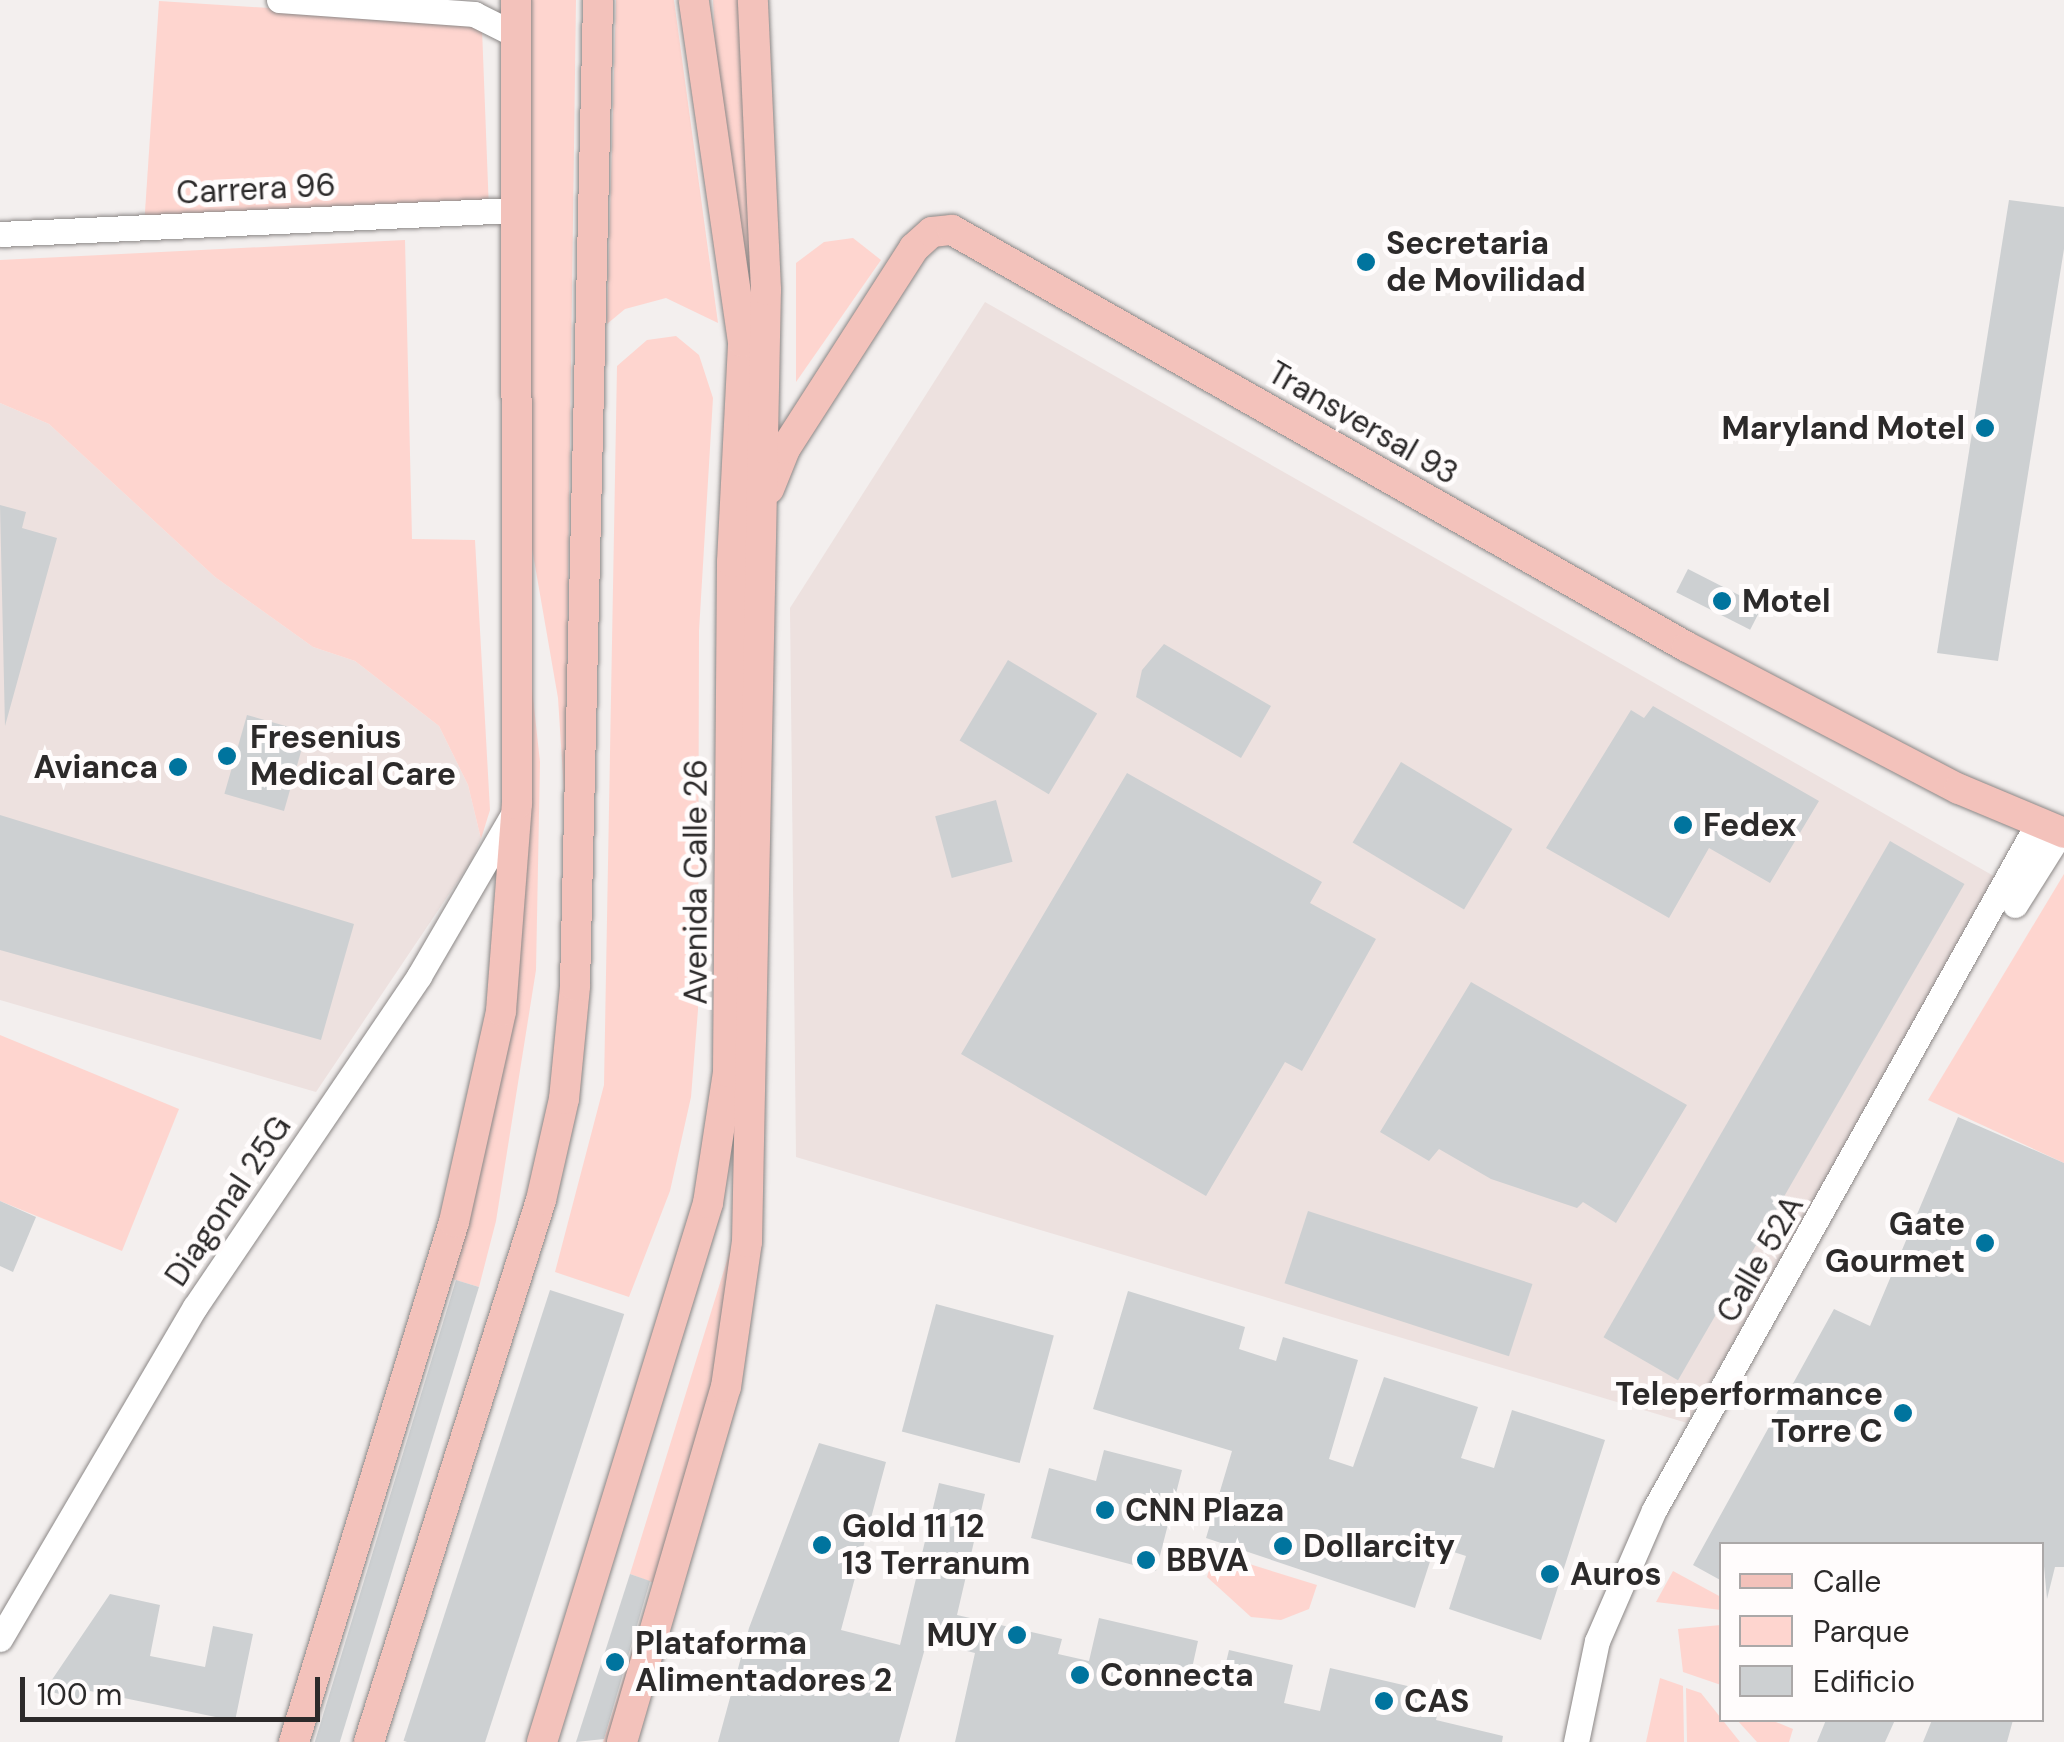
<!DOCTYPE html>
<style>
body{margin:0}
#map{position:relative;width:2064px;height:1742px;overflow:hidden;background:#f3efee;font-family:"DM Sans",sans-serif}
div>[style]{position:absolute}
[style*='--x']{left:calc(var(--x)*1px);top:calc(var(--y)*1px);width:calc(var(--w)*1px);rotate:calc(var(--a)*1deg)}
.built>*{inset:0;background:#ede1df}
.green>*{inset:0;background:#fed5cf}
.building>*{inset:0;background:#cdd0d2;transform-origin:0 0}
.roads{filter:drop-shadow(0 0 2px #8b8786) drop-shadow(0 0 2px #8b8786)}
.minor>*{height:25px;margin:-12.5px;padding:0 12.5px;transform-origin:12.5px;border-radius:12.5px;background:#fff}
.major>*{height:30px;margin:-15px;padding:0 15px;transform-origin:15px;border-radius:15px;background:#f3c2bb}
.dots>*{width:28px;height:28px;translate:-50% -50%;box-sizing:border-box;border:5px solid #fffcfc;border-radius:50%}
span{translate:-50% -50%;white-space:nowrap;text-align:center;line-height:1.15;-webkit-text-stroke:10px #fffcfc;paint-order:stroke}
.street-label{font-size:32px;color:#2c2a2a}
.poi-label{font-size:32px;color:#2c2a2a;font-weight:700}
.left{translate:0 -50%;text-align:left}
.right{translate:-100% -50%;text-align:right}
.legend{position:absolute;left:1719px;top:1542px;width:325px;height:180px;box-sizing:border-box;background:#fffcfc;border:2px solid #aba8a8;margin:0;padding:12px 18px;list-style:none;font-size:30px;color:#2c2a2a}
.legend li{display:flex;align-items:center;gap:20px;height:50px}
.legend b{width:50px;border:2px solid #aba8a8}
.scale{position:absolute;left:20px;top:1677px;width:300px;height:45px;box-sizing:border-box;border:5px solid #2c2a2a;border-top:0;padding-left:12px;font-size:30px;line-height:35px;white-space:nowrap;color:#2c2a2a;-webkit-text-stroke:8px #fffcfc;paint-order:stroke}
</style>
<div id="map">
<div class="built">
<i style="clip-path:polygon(985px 302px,1999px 879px,1687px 1423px,796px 1157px,790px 608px)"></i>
<i style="clip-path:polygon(0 403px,49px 424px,215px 577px,313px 647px,355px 661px,439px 726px,468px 785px,481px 839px,472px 860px,316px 1092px,0 1000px)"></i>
</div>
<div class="green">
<i style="clip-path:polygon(529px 0,576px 0,565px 807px,558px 698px,529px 531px)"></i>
<i style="clip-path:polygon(616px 0,674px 0,718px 323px,666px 298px,625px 309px,607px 324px)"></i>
<i style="clip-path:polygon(713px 0,743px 0,758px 365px,715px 42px)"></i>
<i style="clip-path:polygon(159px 1px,473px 21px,482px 29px,489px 211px,144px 227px)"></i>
<i style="clip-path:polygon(853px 238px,881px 260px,796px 382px,796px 263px,824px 242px)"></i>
<i style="clip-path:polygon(405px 240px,412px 539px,475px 540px,490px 810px,481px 839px,468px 785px,439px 726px,355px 661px,313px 647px,215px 577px,49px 424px,0 403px,0 260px)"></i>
<i style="clip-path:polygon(676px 336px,699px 355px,713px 398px,699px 631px,698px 1010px,691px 1097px,670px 1191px,629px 1297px,555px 1272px,604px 1085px,617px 366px,647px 340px)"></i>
<i style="clip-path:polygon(532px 689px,540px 762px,536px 970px,496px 1221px,479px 1287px,452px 1279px,307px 1742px,453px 1250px,529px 824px)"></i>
<i style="clip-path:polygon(2064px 874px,2064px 1163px,1928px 1100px)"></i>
<i style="clip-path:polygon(0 1035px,179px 1109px,122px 1251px,0 1201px)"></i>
<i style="clip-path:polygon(742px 1212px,729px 1322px,611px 1742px,603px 1742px,654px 1583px,630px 1574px)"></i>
<i style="clip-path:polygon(1214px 1553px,1317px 1585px,1309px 1609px,1281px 1620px,1251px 1617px,1207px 1577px)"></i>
<i style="clip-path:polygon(1673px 1571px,1721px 1597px,1721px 1610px,1656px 1602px)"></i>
<i style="clip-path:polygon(1721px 1625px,1721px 1685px,1683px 1672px,1678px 1629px)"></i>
<i style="clip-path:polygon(1660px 1678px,1683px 1686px,1684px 1742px,1646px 1742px)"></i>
<i style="clip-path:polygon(1686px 1688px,1701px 1693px,1740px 1742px,1687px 1742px)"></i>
<i style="clip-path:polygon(1737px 1720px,1771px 1720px,1793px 1729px,1789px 1742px,1757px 1742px)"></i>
</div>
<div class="building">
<i style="clip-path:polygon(2009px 200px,2064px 207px,2064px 249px,1998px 661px,1937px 653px)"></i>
<i style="clip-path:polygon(0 505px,26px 512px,22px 528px,57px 538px,5px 726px)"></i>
<i style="left:1688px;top:569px;width:83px;height:26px;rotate:27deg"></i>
<i style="clip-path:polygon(1164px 644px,1271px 706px,1241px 758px,1136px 697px,1142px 670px)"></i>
<i style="left:1008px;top:660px;width:104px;height:94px;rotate:31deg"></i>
<i style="clip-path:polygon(1653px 706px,1819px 801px,1770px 883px,1709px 848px,1669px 918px,1546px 848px,1631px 710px,1644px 718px)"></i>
<i style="left:247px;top:715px;width:62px;height:82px;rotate:16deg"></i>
<i style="left:1401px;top:762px;width:130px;height:94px;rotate:31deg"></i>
<i style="clip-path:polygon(1127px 773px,1322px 882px,1310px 903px,1376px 939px,1302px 1071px,1285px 1062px,1206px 1196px,961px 1054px)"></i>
<i style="left:996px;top:800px;width:64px;height:63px;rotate:75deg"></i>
<i style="clip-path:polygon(0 815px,354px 924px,321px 1040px,0 950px)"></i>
<i style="left:1890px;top:841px;width:86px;height:573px;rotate:30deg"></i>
<i style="clip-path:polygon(1471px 982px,1687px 1105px,1616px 1223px,1583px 1202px,1577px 1208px,1491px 1179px,1439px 1149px,1429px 1161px,1380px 1132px)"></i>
<i style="clip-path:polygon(1958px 1117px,2064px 1163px,2064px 1567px,2055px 1567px,2047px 1599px,2042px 1544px,1722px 1544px,1722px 1581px,1693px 1565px,1834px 1309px,1870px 1326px)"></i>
<i style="clip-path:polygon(0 1201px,36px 1217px,13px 1272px,0 1266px)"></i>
<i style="left:1308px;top:1211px;width:236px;height:76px;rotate:18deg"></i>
<i style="left:456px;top:1280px;width:24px;height:483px;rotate:17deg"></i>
<i style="left:550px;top:1290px;width:78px;height:474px;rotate:18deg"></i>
<i style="clip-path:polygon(1128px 1291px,1245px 1327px,1239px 1349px,1276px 1361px,1283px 1337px,1358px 1360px,1329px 1459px,1353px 1467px,1384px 1377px,1478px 1407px,1461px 1458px,1494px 1468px,1512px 1410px,1605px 1440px,1541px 1640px,1449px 1609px,1466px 1556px,1435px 1546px,1415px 1608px,1206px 1538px,1232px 1451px,1093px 1409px)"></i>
<i style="left:936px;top:1304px;width:122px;height:132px;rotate:15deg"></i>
<i style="clip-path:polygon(819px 1443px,886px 1462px,841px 1630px,900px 1645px,939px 1483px,985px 1494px,957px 1615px,1062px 1639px,1058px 1654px,1089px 1661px,1099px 1618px,1198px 1641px,1189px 1682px,1220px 1688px,1229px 1650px,1293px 1665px,1284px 1703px,1320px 1711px,1330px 1668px,1442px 1694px,1436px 1720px,1503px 1736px,1502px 1742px,955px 1742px,975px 1653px,927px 1641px,899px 1742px,718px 1742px,749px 1628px)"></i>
<i style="clip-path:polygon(1104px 1450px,1182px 1470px,1156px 1571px,1031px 1538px,1049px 1468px,1096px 1481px)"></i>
<i style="clip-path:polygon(630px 1574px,650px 1581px,604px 1739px,576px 1742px)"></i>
<i style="clip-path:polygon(110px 1594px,160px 1605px,150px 1656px,205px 1667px,213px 1626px,253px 1634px,235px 1721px,90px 1691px,88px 1702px,45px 1690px)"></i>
<i style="clip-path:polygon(1826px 1720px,1895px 1720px,1885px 1742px,1817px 1742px)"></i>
<i style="clip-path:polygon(1932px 1720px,2013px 1720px,2007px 1742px,1923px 1742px)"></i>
</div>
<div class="roads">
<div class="minor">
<i style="--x:279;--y:0;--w:196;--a:4.1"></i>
<i style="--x:474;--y:14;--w:47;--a:26.6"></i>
<i style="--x:0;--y:234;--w:516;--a:-2.67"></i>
<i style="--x:2015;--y:905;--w:86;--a:-57.8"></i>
<i style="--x:0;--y:1639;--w:385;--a:-59.6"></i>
<i style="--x:195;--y:1307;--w:400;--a:-55.9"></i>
<i style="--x:419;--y:976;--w:183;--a:-59.8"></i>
<i style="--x:1576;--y:1742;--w:103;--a:-78.3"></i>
<i style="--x:1597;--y:1641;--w:143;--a:-66.5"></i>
<i style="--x:1654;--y:1510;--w:787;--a:-60.8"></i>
</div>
<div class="major">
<i style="--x:769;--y:489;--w:43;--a:-68.2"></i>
<i style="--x:785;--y:449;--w:239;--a:-57.3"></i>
<i style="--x:914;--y:248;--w:24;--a:-42"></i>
<i style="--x:932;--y:232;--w:20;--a:-6"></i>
<i style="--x:952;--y:230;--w:845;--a:29.57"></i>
<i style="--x:1687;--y:647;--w:307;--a:27.6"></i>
<i style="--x:1959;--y:789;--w:114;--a:22.7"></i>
<i style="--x:294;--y:1742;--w:544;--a:-72.9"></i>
<i style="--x:454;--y:1222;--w:216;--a:-77.4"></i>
<i style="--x:501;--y:1011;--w:208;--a:-85.6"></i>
<i style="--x:517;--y:804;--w:804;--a:-90.07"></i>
<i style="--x:369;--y:1742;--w:569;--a:-72.39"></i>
<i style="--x:541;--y:1200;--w:104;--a:-77.2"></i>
<i style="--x:564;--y:1099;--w:114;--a:-84.4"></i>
<i style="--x:575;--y:986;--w:986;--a:-88.66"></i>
<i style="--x:542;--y:1742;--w:564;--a:-72.88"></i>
<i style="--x:708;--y:1203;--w:133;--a:-81.3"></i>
<i style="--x:728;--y:1072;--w:510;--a:-89.55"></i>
<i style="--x:732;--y:562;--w:220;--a:-87.1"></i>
<i style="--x:743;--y:342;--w:345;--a:-98.2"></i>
<i style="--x:622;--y:1742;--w:370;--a:-73.7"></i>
<i style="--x:726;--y:1387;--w:147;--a:-81.8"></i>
<i style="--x:747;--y:1242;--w:952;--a:-88.86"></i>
<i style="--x:766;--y:290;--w:290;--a:-92.6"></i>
</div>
</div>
<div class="dots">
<i style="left:1366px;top:262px;background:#00749e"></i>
<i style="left:1985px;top:428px;background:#00749e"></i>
<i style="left:1722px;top:601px;background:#00749e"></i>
<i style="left:227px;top:756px;background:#00749e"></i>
<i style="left:178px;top:767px;background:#00749e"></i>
<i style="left:1683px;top:825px;background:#00749e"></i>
<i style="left:1985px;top:1243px;background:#00749e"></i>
<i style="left:1903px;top:1413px;background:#00749e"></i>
<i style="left:1105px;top:1510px;background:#00749e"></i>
<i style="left:822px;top:1545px;background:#00749e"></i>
<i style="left:1283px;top:1546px;background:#00749e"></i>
<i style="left:1146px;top:1560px;background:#00749e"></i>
<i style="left:1550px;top:1574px;background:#00749e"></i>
<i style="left:1017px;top:1635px;background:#00749e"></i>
<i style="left:615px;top:1662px;background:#00749e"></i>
<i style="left:1080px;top:1675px;background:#00749e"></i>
<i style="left:1384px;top:1701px;background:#00749e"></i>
</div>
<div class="street-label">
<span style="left:256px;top:189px;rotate:-3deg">Carrera 96</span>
<span style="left:1363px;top:423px;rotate:30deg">Transversal 93</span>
<span style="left:696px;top:882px;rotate:-90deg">Avenida Calle 26</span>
<span style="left:228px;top:1201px;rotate:-56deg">Diagonal 25G</span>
<span style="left:1760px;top:1259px;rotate:-60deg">Calle 52A</span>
</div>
<div class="poi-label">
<span class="left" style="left:1386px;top:262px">Secretaria<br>de Movilidad</span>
<span class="right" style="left:1965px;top:428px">Maryland Motel</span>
<span class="left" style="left:1742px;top:601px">Motel</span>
<span class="left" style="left:250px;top:756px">Fresenius<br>Medical Care</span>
<span class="right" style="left:158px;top:767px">Avianca</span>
<span class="left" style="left:1703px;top:825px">Fedex</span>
<span class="right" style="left:1965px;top:1243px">Gate<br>Gourmet</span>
<span class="right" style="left:1883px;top:1413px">Teleperformance<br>Torre C</span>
<span class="left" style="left:1125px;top:1510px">CNN Plaza</span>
<span class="left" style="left:842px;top:1545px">Gold 11 12<br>13 Terranum</span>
<span class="left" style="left:1303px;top:1546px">Dollarcity</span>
<span class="left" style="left:1166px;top:1560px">BBVA</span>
<span class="left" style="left:1570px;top:1574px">Auros</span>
<span class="right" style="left:997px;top:1635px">MUY</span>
<span class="left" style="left:635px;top:1662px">Plataforma<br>Alimentadores 2</span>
<span class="left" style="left:1100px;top:1675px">Connecta</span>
<span class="left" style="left:1404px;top:1701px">CAS</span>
</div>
<ul class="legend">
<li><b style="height:12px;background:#f3c2bb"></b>Calle</li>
<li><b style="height:28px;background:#fed5cf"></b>Parque</li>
<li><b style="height:28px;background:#cdd0d2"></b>Edificio</li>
</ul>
<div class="scale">100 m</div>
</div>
